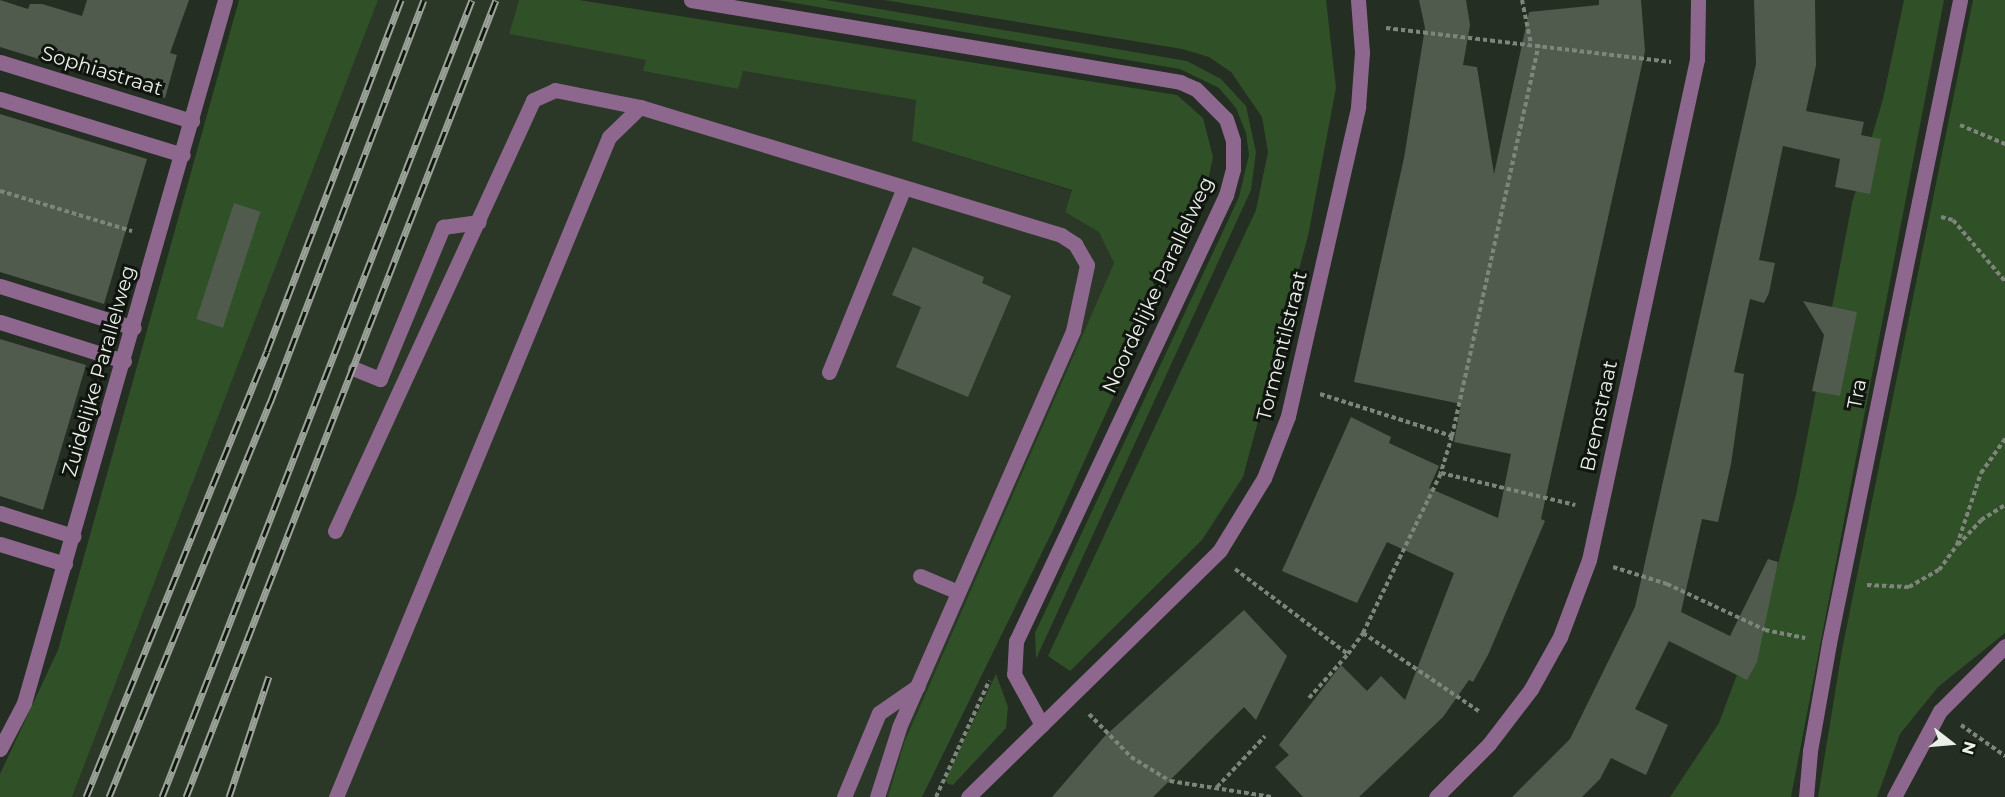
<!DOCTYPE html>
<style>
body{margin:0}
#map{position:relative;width:2005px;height:797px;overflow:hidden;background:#242e22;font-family:Montserrat,sans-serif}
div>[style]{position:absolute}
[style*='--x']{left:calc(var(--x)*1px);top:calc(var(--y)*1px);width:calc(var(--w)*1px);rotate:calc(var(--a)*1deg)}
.built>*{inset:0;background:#2b3827}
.green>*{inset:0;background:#305027}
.building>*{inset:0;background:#505b4d;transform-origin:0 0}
.path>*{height:4px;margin-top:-2px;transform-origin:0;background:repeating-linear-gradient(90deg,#7e867c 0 4.5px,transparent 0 7.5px)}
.minor>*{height:15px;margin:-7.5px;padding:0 7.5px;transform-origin:7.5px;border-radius:7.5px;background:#8e678f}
.rail>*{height:7px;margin-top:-3.5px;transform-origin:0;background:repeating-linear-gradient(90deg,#10150f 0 14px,#9ba299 0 28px);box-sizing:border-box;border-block:2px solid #9ba299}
span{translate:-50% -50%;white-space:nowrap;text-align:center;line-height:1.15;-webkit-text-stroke:6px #10150f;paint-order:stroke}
.street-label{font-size:20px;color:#eaf0e8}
.north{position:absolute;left:1921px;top:713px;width:60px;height:60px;-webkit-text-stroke:4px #10150f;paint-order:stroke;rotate:106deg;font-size:16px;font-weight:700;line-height:24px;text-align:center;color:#eaf0e8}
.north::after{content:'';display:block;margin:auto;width:21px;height:27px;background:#eaf0e8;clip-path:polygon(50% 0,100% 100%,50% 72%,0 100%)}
</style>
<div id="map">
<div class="built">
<i style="clip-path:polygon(378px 0,519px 0,509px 34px,647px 60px,643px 71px,738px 89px,742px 71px,916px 100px,912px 141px,1072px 191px,1065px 212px,1099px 231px,1114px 263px,904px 743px,888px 797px,72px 797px)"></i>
</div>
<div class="green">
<i style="clip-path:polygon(239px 0,378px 0,72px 797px,0 797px,0 774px,58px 650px)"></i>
<i style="clip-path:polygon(519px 0,579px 0,1177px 95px,1203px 118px,1213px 157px,1205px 195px,1053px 530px,922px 797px,888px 797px,904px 743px,1114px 263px,1099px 232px,1065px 212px,1072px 190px,912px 141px,916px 100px,743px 71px,738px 89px,643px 71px,646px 60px,509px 34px)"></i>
<i style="clip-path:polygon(777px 0,826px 0,1187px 61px,1221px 79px,1246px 106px,1256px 152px,1251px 190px,1036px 659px,1035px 633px,1239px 197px,1249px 155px,1246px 133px,1236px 108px,1219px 88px,1180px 69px)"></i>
<i style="clip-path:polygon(884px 0,1326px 0,1336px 88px,1308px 236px,1243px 477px,1202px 540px,1070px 671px,1048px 656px,1256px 210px,1268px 152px,1262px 117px,1231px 72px,1209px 57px,1182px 49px)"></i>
<i style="clip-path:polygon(1904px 0,1944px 0,1791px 797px,1670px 797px,1719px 723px,1778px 564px,1796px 495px,1852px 203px,1883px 99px)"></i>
<i style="clip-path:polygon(1973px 0,2005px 0,2005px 633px,1938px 687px,1900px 734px,1877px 797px,1818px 797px,1842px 650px)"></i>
<i style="clip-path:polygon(996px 674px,1008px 707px,1006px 728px,953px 785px,948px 784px,945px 780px)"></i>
</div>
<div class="building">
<i style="clip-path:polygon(0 0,28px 9px,30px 4px,42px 4px,82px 16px,87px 0,189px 0,170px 53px,177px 55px,165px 98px,0 47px)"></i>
<i style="clip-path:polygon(1419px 0,1466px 0,1470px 25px,1463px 65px,1477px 67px,1494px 174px,1529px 12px,1599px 5px,1599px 0,1641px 0,1645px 51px,1541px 519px,1545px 521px,1488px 655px,1473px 682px,1469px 680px,1443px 717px,1359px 797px,1303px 797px,1275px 767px,1289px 755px,1279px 745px,1341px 665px,1367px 691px,1381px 676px,1405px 700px,1454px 573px,1387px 542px,1357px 603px,1282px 571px,1351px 417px,1391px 437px,1389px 443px,1439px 466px,1429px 488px,1498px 518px,1511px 454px,1454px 442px,1461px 404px,1354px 382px,1404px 158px,1425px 28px)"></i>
<i style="clip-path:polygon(1754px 0,1815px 0,1816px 65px,1806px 111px,1864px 122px,1861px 135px,1881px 139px,1870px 194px,1835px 187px,1840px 159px,1783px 146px,1759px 260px,1775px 263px,1769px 293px,1764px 303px,1750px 299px,1734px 372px,1744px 374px,1731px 464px,1718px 522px,1702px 519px,1681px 612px,1730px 636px,1768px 559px,1778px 562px,1757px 662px,1747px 680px,1669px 641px,1635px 709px,1668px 725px,1646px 775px,1611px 758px,1600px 779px,1582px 797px,1512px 797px,1570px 739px,1635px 607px,1756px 64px)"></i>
<i style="clip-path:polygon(0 114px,147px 159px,104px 304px,0 272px)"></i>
<i style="left:234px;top:203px;width:28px;height:122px;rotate:18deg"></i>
<i style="clip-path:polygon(913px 247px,984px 277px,982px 283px,1011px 296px,968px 397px,896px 367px,921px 307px,892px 295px)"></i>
<i style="clip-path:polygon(1803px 301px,1857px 312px,1840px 396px,1812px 391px,1824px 335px)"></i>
<i style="clip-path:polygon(0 339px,86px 365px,43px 510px,0 496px)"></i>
<i style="clip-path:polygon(1244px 610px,1287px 656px,1256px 720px,1244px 707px,1153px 797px,1052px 797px,1104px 737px)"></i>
</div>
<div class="path">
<i style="--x:1522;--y:0;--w:45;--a:78.4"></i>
<i style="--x:1386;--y:28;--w:287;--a:6.8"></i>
<i style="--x:1960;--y:125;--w:49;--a:22.9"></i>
<i style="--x:0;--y:191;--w:138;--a:16.9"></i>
<i style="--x:1941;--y:217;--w:12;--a:14"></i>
<i style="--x:1953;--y:220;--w:80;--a:49.6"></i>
<i style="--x:1320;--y:394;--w:139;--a:17.7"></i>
<i style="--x:1452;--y:436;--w:401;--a:-77.5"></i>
<i style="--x:1452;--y:436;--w:39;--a:107"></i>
<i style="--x:1441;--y:473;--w:138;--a:13.4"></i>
<i style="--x:1958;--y:545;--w:34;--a:-47"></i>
<i style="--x:1981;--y:520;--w:28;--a:-32"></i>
<i style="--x:1613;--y:567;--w:57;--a:17.5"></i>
<i style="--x:1667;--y:584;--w:108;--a:25.1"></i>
<i style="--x:1765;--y:630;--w:41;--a:11.3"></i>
<i style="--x:1235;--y:569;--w:141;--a:37"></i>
<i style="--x:1348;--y:654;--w:26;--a:-54"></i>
<i style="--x:1363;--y:633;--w:141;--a:34"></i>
<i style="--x:1867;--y:585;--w:42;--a:2.7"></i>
<i style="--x:1909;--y:587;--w:34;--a:-30"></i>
<i style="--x:1939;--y:570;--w:31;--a:-54"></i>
<i style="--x:1957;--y:545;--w:76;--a:-71.6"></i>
<i style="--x:1981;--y:473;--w:42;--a:-54.8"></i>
<i style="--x:1363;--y:633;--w:178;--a:-64"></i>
<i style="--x:1309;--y:698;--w:59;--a:-48.4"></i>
<i style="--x:1089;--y:714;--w:60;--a:45.7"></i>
<i style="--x:1131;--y:757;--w:46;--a:31.6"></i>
<i style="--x:1170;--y:781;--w:103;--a:8.9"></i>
<i style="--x:1961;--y:725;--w:54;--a:35.2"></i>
<i style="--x:1217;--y:787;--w:70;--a:-46.7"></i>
<i style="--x:936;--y:797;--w:128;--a:-65.4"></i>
</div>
<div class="minor">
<i style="--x:691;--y:0;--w:496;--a:9.5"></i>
<i style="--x:1180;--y:82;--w:17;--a:24"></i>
<i style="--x:1196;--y:89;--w:42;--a:45"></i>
<i style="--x:1226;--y:119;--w:23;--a:72"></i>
<i style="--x:1233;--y:141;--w:28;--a:90"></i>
<i style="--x:1233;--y:169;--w:27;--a:105"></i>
<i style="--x:1226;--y:195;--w:493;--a:115.2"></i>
<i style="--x:1016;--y:641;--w:33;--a:93"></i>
<i style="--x:1014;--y:674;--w:58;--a:61.2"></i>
<i style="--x:0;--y:62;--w:201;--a:17.1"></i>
<i style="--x:0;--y:99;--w:191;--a:17"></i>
<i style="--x:0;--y:286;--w:140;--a:17.4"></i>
<i style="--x:0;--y:322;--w:130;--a:17.5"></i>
<i style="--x:355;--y:369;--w:27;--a:22"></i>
<i style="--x:380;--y:379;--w:165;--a:-67.5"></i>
<i style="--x:443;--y:227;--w:36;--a:-8"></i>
<i style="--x:829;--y:372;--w:196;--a:-67.9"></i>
<i style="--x:0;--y:513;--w:77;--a:17.5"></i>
<i style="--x:335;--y:531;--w:474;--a:-65.3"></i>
<i style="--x:533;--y:100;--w:24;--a:-24"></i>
<i style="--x:555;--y:90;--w:87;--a:11.3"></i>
<i style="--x:0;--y:544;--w:68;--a:17.1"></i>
<i style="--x:920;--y:576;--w:41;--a:22.8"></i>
<i style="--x:0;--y:749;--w:52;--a:-62.4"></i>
<i style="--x:24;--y:703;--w:731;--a:-74.04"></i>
<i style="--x:336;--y:797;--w:714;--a:-67.53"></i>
<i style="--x:609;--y:137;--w:43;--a:-44.1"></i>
<i style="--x:640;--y:107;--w:440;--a:16.9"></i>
<i style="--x:1061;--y:235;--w:17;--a:33"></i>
<i style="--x:1075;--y:244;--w:24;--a:60"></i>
<i style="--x:1087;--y:265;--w:67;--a:102"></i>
<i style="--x:1073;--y:331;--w:433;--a:113.7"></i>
<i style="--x:899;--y:728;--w:72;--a:107.7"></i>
<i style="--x:844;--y:797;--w:91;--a:-67.4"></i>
<i style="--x:879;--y:713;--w:47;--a:-34.7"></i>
<i style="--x:968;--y:797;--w:353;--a:-44.4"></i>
<i style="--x:1220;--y:550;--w:84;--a:-58.6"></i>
<i style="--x:1264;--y:478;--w:66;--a:-68.8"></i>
<i style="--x:1288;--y:416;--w:317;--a:-77.2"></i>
<i style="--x:1358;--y:107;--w:55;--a:-85.8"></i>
<i style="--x:1362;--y:52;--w:52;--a:-94.4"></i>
<i style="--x:1436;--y:797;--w:75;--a:-45"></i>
<i style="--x:1489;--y:744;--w:69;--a:-52.6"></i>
<i style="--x:1531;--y:689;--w:60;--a:-60.9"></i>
<i style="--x:1560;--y:637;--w:82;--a:-69.4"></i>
<i style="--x:1589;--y:560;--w:513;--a:-77.83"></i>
<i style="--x:1697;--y:59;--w:59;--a:-89"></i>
<i style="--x:1806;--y:797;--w:46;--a:-85"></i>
<i style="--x:1810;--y:751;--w:110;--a:-80"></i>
<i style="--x:1829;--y:643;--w:656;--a:-78.48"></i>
<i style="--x:1894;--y:797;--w:98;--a:-61.9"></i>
<i style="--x:1940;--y:711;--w:92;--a:-45"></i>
</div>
<div class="rail">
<i style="--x:86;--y:797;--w:481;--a:-67.9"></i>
<i style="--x:267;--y:351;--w:376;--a:-69.1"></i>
<i style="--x:109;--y:797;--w:426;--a:-67.8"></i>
<i style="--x:270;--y:403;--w:431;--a:-69.1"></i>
<i style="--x:162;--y:797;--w:855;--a:-68.75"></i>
<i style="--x:186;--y:797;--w:855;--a:-68.75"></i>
<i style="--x:229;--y:797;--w:127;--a:-71.7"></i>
</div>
<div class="street-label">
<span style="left:102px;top:71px;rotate:17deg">Sophiastraat</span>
<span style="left:1158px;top:285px;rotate:-65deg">Noordelijke Parallelweg</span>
<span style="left:1282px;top:346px;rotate:-76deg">Tormentilstraat</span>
<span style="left:99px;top:371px;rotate:-74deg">Zuidelijke Parallelweg</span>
<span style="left:1857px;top:394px;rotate:-79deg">Tra</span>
<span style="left:1599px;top:416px;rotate:-78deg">Bremstraat</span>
</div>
<div class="north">N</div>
</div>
